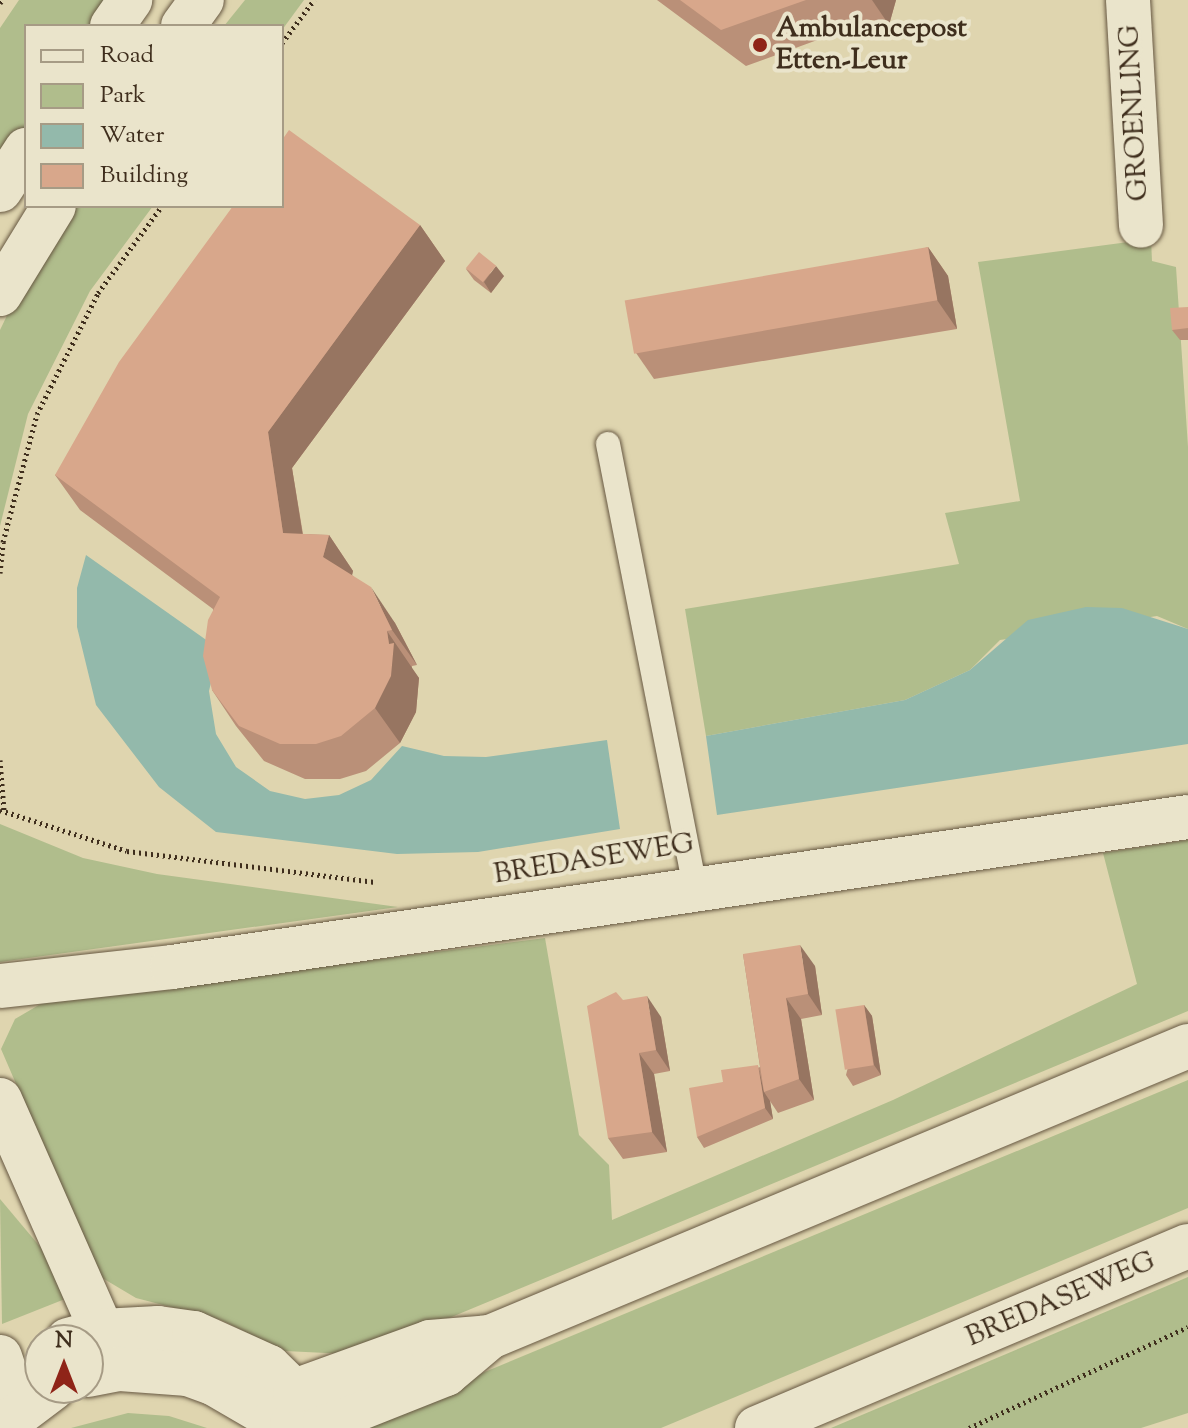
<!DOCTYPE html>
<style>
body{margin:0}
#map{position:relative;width:1188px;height:1428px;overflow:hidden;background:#dfd5af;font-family:"Sorts Mill Goudy",serif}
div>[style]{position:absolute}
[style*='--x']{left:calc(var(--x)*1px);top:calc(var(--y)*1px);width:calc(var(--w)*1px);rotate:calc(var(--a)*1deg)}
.green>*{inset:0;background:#b0bd8c}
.water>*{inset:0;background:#93b9ab}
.path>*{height:5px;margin-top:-2.5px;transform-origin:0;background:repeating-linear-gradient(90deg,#3f2e1d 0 2px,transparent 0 6px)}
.roads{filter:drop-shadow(0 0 2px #675842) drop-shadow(0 0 2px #675842)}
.lane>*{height:24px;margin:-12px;padding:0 12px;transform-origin:12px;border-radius:12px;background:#eae4cb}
.street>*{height:44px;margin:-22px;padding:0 22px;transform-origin:22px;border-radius:22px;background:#eae4cb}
.secondary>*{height:44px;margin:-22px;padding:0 22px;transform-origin:22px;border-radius:22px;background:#eae4cb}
.wall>*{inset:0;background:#ba9078}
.shaded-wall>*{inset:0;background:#977561}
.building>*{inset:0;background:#d8a78b;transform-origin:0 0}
.dots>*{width:22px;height:22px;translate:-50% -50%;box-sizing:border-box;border:4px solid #eae4cb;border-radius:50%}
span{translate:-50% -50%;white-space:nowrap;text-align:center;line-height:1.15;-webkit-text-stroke:8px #eae4cb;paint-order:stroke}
.poi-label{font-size:28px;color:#3f2e1d;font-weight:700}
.left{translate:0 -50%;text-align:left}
.street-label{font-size:28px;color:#3f2e1d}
.legend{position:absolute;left:24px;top:24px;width:260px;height:184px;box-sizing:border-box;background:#eae4cb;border:2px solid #a69b85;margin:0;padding:10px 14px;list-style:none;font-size:24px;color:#3f2e1d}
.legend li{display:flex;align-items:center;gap:16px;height:40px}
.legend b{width:40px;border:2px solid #a69b85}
.north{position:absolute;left:24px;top:1324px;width:80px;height:80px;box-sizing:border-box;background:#eae4cb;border:2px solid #a69b85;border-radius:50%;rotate:0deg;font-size:22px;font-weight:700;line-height:32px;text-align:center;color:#3f2e1d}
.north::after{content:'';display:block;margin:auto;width:28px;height:36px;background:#8f2418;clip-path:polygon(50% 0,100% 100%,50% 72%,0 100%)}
</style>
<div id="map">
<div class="green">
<i style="clip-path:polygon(19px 0,112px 0,94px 26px,26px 26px,26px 133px,0 176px,0 28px)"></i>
<i style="clip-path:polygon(245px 0,304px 0,282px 30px,224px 26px)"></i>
<i style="clip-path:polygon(77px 206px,153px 206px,90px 291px,28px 414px,0 526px,0 330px,28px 272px)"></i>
<i style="clip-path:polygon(1151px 239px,1152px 261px,1176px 267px,1188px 447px,1188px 629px,1157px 616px,1000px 640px,970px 670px,905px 700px,706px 736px,685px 609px,959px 564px,945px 513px,1020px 501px,978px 262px)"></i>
<i style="clip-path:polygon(0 824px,83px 858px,157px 874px,398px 907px,0 962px)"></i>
<i style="clip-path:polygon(1188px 840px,1188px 1011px,401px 1338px,347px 1354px,285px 1351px,221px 1320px,136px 1298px,99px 1276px,1px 1049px,15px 1019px,44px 1002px,545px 938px,579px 1135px,609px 1165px,612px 1220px,893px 1100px,1137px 984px,1103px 853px)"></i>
<i style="clip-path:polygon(1188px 1080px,1188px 1208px,661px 1428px,368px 1428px,364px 1422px)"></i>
<i style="clip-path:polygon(0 1199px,42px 1249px,65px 1299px,2px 1324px)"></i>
<i style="clip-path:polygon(1188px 1277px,1188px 1413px,1141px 1428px,831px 1428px)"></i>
<i style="clip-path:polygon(128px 1413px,169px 1416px,207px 1428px,71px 1428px)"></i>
</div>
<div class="water">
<i style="clip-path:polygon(86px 555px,219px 649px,209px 691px,216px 734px,236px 767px,270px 791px,305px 799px,339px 795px,371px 780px,402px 746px,444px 756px,486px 757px,607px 740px,620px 829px,478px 852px,397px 854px,216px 832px,159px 787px,96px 705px,77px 627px,77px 588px)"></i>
<i style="clip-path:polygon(1086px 607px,1122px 608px,1188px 629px,1188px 744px,717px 815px,706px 736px,905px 700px,970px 670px,1028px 620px)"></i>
</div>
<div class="path">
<i style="--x:0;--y:3;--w:4;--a:-56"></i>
<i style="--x:282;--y:43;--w:54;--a:-53.3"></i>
<i style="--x:0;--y:573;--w:31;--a:-84"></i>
<i style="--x:3;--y:542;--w:132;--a:-75.1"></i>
<i style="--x:37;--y:414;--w:136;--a:-63.2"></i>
<i style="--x:98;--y:293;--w:108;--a:-53.7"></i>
<i style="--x:0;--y:760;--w:50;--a:85.4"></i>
<i style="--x:0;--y:810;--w:133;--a:17.9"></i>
<i style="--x:127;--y:851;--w:250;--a:7.1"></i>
<i style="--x:969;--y:1428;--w:241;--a:-24.8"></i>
</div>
<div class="roads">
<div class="lane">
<i style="--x:608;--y:444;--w:456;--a:78.9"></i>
</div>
<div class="street">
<i style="--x:1128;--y:0;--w:226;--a:86.7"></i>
<i style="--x:0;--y:986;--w:173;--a:-6.3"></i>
<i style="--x:172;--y:967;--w:1027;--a:-8.4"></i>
</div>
<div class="secondary">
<i style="--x:112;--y:26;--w:32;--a:-55"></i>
<i style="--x:183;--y:26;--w:32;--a:-54"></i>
<i style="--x:0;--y:190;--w:48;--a:-57"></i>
<i style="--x:0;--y:294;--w:103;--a:-58.5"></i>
<i style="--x:0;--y:1100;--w:253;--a:66.2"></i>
<i style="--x:68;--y:1340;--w:35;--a:-15"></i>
<i style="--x:102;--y:1331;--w:56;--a:-3.1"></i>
<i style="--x:158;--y:1328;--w:36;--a:8"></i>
<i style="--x:194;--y:1333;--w:82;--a:24.4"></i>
<i style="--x:269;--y:1367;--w:64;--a:44.4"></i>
<i style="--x:0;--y:1357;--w:57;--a:71.6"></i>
<i style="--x:88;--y:1375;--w:33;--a:-11"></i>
<i style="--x:120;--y:1369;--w:68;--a:4.2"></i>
<i style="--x:188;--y:1374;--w:27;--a:20"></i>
<i style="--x:213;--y:1383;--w:72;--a:30.1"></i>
<i style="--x:275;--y:1419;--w:18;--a:16"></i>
<i style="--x:292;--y:1424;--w:33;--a:-3"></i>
<i style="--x:325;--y:1422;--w:130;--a:-21.6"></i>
<i style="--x:446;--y:1374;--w:57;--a:-40.1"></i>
<i style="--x:295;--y:1391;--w:144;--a:-19.9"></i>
<i style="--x:430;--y:1342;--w:60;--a:-4.8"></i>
<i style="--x:490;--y:1337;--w:756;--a:-22.63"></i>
<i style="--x:0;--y:1428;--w:66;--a:-37"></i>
<i style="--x:757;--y:1428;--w:468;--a:-22.9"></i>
</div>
</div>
<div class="wall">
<i style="clip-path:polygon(657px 0,896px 0,889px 25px,872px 20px,746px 66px)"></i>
<i style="clip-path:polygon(420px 225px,445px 261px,292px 468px,303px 534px,329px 535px,353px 571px,352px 575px,395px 623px,417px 665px,412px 666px,412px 669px,419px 678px,416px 712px,400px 743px,366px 771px,340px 779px,305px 779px,264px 761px,236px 726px,212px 690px,213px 609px,80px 510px,55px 475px)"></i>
<i style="clip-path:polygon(928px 247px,948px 276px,957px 329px,654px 379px,634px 350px)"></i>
<i style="clip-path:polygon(466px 269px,504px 276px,491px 293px,474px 280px)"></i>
<i style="clip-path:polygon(1188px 307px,1188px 340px,1180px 340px,1172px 330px)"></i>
<i style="clip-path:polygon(743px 954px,815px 966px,822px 1015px,801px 1019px,814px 1100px,778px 1113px,770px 1101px,773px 1119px,704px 1148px,697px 1137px,723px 1082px,760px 1067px)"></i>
<i style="clip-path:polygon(623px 1000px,661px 1017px,670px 1071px,654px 1074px,667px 1152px,623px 1159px,608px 1138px)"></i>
<i style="clip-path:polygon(864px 1005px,872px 1016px,881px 1075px,853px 1086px,846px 1075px)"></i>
</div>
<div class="shaded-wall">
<i style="clip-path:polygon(872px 0,896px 0,889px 25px)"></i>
<i style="clip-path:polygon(420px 225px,445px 261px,292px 468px,308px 568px,283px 533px,268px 432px)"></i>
<i style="clip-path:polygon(928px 247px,948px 276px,957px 329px,937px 300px)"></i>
<i style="clip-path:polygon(496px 266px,504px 276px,491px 293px,484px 282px)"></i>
<i style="clip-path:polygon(329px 535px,353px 571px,348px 592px,323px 557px)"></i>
<i style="clip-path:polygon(371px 587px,395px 623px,417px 665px,392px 630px)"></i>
<i style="clip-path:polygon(387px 631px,419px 678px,416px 712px,400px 743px,375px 708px,389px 644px)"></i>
<i style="clip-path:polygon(800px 945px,815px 966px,822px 1015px,808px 994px)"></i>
<i style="clip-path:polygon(647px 996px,661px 1017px,670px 1071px,656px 1050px)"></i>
<i style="clip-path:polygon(786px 998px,801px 1019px,814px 1100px,799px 1079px)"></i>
<i style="clip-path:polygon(864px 1005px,872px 1016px,881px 1075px,874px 1065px)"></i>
<i style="clip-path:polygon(639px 1053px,654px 1074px,667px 1152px,652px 1132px)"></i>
<i style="clip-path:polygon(758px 1065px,764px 1092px,770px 1101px,773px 1119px,765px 1108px)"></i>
</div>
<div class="building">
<i style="clip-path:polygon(680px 0,806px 0,721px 30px)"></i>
<i style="clip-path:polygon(289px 130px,420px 225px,268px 432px,283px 533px,329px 535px,323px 557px,371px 587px,392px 630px,387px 631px,389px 644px,394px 643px,391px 676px,375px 708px,341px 736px,316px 744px,280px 744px,239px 726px,212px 690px,203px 656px,208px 620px,220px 597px,55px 475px,119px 362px,233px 206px,282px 206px,282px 140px)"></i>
<i style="left:928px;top:247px;width:54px;height:308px;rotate:80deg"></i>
<i style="left:479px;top:252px;width:22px;height:21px;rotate:39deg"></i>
<i style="clip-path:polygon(1188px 307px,1188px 328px,1172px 330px,1170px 308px)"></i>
<i style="clip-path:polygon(800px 945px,808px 994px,786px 998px,799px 1079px,764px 1092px,743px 954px)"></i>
<i style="clip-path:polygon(616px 992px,623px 1000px,647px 996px,656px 1050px,639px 1053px,652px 1132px,608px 1138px,587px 1006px)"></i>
<i style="left:864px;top:1005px;width:61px;height:29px;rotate:81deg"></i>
<i style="clip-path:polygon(758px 1065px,765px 1108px,697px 1137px,689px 1088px,723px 1082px,721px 1070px)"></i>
</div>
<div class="dots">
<i style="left:760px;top:45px;background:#8f2418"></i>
</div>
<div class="poi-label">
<span class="left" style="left:776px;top:45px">Ambulancepost<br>Etten-Leur</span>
</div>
<div class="street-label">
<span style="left:1135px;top:113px;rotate:-93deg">GROENLING</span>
<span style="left:594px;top:860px;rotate:-9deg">BREDASEWEG</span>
<span style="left:1061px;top:1300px;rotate:-23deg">BREDASEWEG</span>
</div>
<ul class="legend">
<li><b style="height:10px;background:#eae4cb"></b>Road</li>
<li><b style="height:22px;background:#b0bd8c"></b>Park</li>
<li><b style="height:22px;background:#93b9ab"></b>Water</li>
<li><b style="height:22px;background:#d8a78b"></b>Building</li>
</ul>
<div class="north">N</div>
</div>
